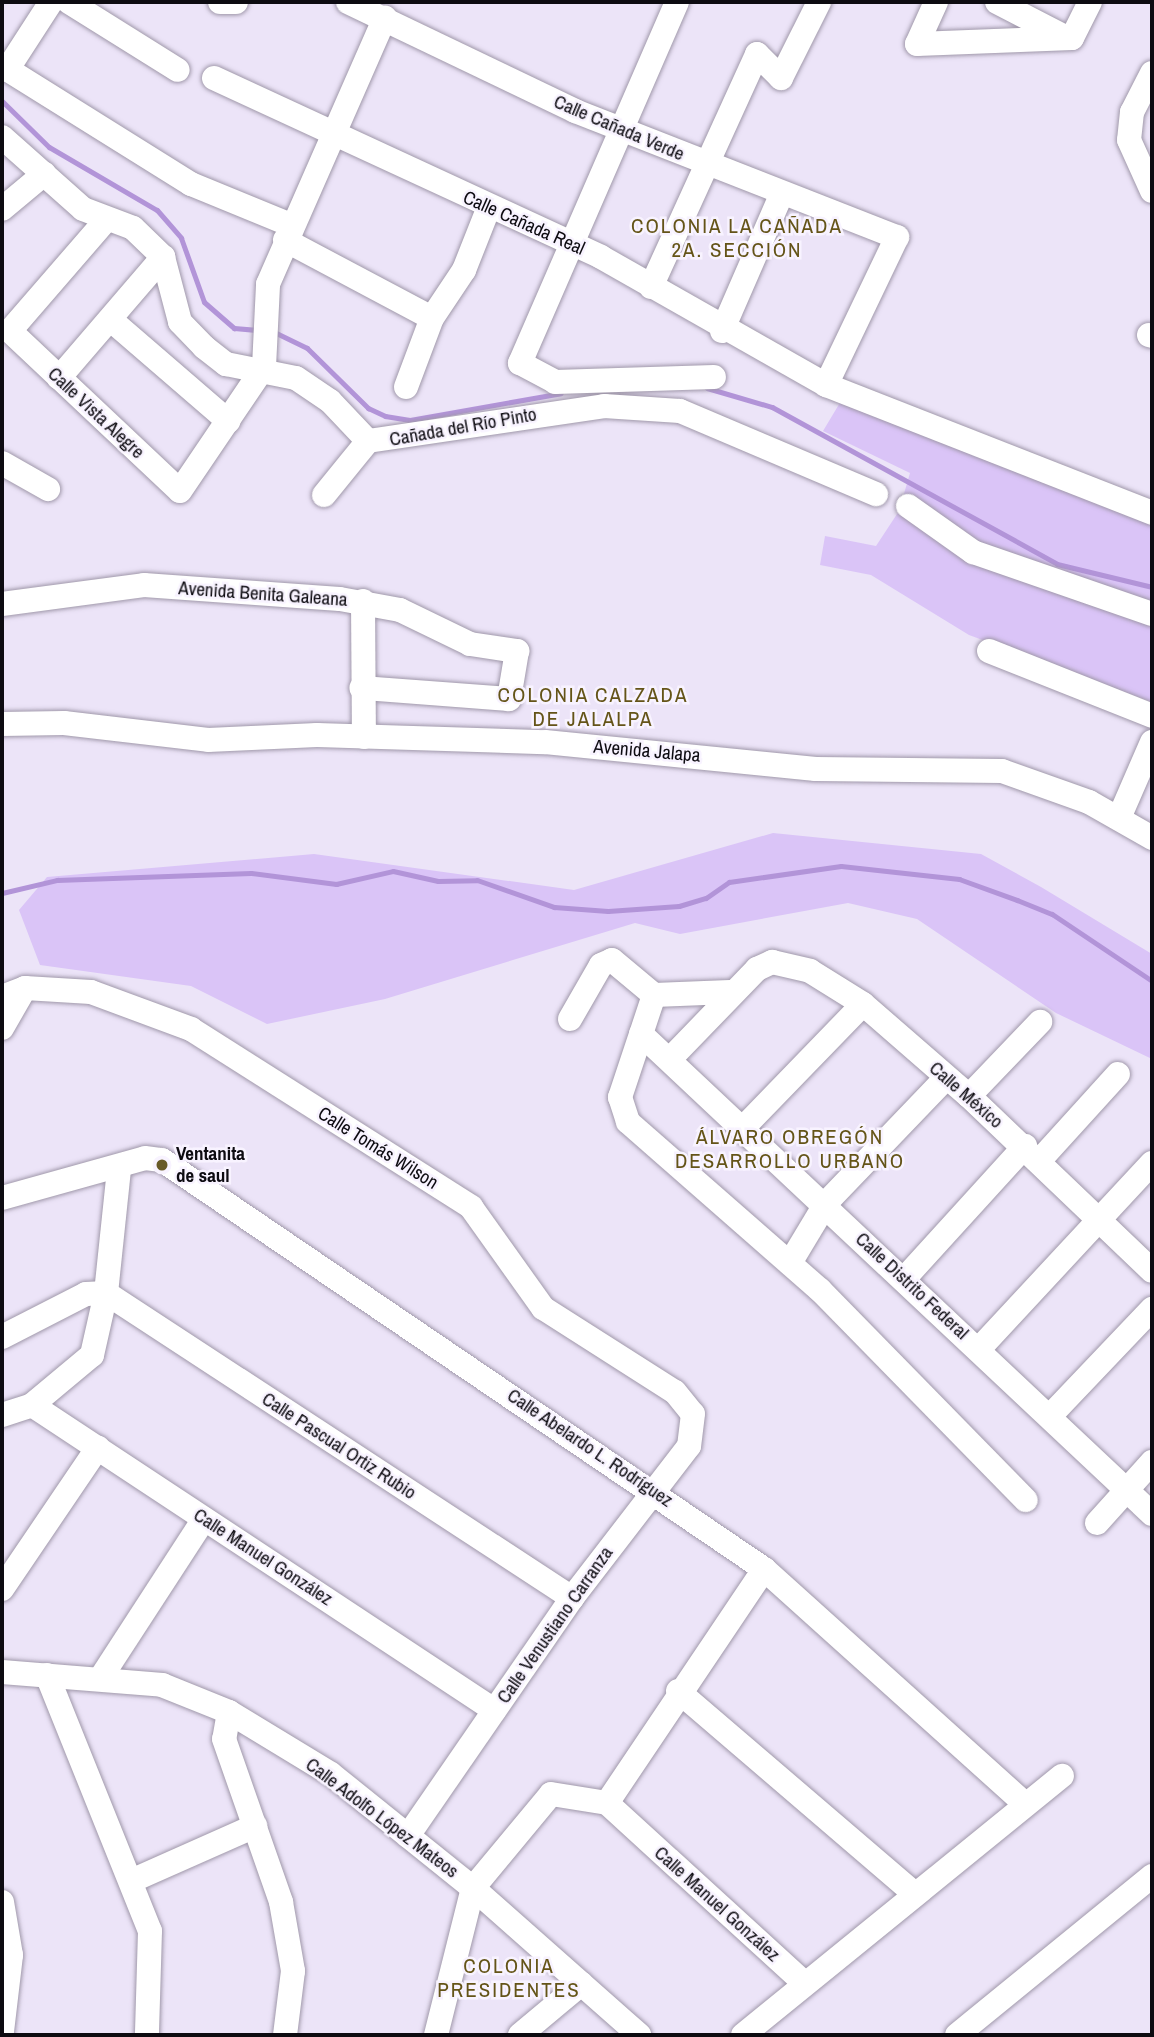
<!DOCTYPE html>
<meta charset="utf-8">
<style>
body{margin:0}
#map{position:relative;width:1154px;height:2037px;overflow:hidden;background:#ece4f8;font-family:"Archivo Narrow",sans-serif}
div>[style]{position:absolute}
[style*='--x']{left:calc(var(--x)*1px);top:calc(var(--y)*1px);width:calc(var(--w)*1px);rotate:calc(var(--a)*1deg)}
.green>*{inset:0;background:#dac4f7}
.stream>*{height:5px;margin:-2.5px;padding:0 2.5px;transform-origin:2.5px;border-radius:2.5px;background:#b294d8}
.roads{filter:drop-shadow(0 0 2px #a098aa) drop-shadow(0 0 2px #a098aa)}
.minor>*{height:24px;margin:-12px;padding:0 12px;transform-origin:12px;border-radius:12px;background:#fff}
.dots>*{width:19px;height:19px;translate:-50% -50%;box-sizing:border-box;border:4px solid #f8f3ff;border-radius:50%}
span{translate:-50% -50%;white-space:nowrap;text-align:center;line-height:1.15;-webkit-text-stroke:5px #f8f3ff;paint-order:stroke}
.street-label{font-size:19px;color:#0d0b11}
.poi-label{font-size:19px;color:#0d0b11;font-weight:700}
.left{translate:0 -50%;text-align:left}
.neighbourhood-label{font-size:21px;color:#645418;letter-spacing:2px}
.frame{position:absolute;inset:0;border:4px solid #0d0b11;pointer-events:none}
</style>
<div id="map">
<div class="green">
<i style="clip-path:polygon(841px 401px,1152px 518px,1152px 702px,969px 635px,871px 575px,820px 565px,825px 536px,876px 546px,899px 511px,910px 473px,823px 431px)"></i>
<i style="clip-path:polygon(773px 833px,981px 854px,1041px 887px,1152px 954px,1152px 1059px,1056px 1013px,917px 919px,848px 903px,680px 934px,635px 923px,385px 999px,267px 1024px,191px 986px,40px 965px,19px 910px,47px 877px,314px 854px,574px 890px)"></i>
</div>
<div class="stream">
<i style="--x:2;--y:101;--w:66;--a:44.4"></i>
<i style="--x:49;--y:147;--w:125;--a:30.3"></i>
<i style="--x:157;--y:210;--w:37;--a:49"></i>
<i style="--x:181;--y:238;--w:68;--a:70.2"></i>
<i style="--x:204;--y:302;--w:40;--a:41"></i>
<i style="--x:234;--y:328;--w:25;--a:5"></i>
<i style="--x:272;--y:331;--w:39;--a:26"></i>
<i style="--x:307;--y:348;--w:86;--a:44.5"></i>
<i style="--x:368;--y:408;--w:19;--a:25"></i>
<i style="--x:385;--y:416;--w:25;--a:9"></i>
<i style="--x:410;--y:420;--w:153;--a:-10.1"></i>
<i style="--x:707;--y:388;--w:68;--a:16.3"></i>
<i style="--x:772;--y:407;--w:325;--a:28.8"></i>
<i style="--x:1057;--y:564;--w:98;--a:13.6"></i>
<i style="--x:2;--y:893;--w:57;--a:-13.3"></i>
<i style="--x:57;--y:880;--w:194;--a:-2.1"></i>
<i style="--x:251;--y:873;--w:86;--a:7.4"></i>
<i style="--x:336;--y:884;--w:58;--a:-12.8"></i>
<i style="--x:393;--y:871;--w:46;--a:12.5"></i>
<i style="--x:438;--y:881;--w:39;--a:-1"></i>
<i style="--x:477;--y:880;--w:82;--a:19.3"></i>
<i style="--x:554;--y:907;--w:54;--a:4.2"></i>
<i style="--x:608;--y:911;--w:71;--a:-4"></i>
<i style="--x:679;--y:906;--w:28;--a:-17"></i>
<i style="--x:706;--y:898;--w:28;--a:-35"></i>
<i style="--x:729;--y:882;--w:113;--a:-8.1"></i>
<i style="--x:841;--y:866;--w:119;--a:6.3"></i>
<i style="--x:959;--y:879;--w:62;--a:19.9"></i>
<i style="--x:1017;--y:900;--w:38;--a:22"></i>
<i style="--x:1052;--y:914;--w:120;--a:33.8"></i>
</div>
<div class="roads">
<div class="minor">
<i style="--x:69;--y:2;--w:128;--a:32"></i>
<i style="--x:220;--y:2;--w:16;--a:0"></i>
<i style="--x:348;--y:2;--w:252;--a:25.6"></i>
<i style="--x:575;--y:111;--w:346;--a:21.4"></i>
<i style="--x:897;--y:237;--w:164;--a:115.6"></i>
<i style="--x:677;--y:2;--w:394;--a:113.5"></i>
<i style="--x:520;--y:363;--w:40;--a:28"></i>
<i style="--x:555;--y:382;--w:159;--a:-1.8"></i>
<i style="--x:936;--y:2;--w:46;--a:114.3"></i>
<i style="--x:917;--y:44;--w:155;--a:-2.2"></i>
<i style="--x:997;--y:2;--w:72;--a:27.3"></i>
<i style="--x:1072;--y:38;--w:40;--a:-63.4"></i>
<i style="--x:2;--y:66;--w:223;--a:32"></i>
<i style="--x:191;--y:184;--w:108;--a:22.3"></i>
<i style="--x:7;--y:70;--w:81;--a:-57.1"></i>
<i style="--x:1152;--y:73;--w:44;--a:117.1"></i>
<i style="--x:1132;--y:112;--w:28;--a:96"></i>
<i style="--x:1129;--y:140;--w:56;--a:65.7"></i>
<i style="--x:214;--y:78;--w:426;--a:24.8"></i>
<i style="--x:601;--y:257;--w:259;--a:29.6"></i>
<i style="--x:826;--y:385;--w:350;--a:21.4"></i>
<i style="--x:2;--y:137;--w:108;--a:41.6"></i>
<i style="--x:83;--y:209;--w:53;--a:20.8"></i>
<i style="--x:133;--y:228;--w:42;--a:44"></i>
<i style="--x:163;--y:257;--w:67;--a:75.3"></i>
<i style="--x:180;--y:322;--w:35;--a:46"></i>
<i style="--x:204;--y:347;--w:28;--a:38"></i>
<i style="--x:226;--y:364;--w:71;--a:11.3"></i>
<i style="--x:296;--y:378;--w:41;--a:34.1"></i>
<i style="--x:330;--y:401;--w:55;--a:46.5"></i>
<i style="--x:368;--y:441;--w:239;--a:-8.4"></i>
<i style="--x:604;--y:406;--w:76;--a:3.8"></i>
<i style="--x:680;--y:411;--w:213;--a:23"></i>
<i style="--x:2;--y:209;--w:55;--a:-39.8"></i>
<i style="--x:106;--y:220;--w:147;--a:130.9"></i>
<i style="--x:10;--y:331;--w:233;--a:43.3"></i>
<i style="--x:180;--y:491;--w:150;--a:-55.9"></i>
<i style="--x:264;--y:367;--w:83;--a:-87.2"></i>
<i style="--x:268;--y:284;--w:291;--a:-66.3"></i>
<i style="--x:285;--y:240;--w:166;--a:28"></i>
<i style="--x:651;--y:287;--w:256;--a:-65.5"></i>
<i style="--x:757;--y:54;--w:34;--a:45"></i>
<i style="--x:781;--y:78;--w:85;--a:-63.4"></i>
<i style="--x:111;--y:320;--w:155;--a:40.8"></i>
<i style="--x:722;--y:331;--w:150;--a:-66.5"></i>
<i style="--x:1149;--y:335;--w:3;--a:18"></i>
<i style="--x:59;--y:378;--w:160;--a:-49.3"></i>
<i style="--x:406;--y:387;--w:74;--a:-69.4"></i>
<i style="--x:432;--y:318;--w:58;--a:-56.3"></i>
<i style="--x:464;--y:270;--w:68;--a:-68.4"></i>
<i style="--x:2;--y:463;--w:53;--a:29.5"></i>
<i style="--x:324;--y:495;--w:70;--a:-50.8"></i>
<i style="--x:908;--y:506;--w:80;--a:35.3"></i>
<i style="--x:973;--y:552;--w:189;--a:19.1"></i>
<i style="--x:363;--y:601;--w:136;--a:89.6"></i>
<i style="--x:2;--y:604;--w:143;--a:-7.6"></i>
<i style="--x:144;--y:585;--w:196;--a:4.1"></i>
<i style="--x:340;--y:599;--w:61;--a:10.4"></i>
<i style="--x:400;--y:610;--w:78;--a:25.9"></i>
<i style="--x:470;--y:644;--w:48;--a:8.5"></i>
<i style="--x:517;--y:651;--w:49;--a:99.5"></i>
<i style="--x:509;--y:699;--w:148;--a:-175.7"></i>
<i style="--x:989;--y:651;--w:175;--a:21.7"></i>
<i style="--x:2;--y:724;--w:62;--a:-0.9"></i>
<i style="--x:64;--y:723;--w:145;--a:6.7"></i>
<i style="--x:208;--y:740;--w:109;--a:-2.6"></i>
<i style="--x:317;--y:735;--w:228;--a:1.8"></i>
<i style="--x:545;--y:742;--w:272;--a:5.7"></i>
<i style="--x:816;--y:769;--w:186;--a:0.6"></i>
<i style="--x:1002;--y:771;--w:92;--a:19.6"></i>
<i style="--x:1089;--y:802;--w:73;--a:29.7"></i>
<i style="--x:1119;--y:818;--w:83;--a:-66.5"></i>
<i style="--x:654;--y:995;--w:108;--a:108.4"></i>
<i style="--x:620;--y:1097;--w:26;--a:72"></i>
<i style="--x:628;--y:1122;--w:255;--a:41.2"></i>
<i style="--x:820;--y:1290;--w:294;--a:45.6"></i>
<i style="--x:654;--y:995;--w:76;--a:-2.3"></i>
<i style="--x:2;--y:997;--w:25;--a:-21"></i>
<i style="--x:25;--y:988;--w:66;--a:3.5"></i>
<i style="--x:91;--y:992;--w:107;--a:20.3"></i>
<i style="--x:191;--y:1029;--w:332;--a:32.4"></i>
<i style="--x:471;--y:1207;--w:124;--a:54.5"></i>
<i style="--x:543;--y:1308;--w:156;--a:32.5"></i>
<i style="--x:675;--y:1392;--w:28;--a:51"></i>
<i style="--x:693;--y:1414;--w:32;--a:97"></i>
<i style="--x:689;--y:1446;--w:192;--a:127.6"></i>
<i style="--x:572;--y:1598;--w:289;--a:124.6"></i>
<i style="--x:570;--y:1019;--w:62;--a:-60.1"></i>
<i style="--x:601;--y:965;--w:12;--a:-24"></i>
<i style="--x:612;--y:960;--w:55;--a:39.8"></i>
<i style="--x:2;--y:1028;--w:46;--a:-60.1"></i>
<i style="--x:641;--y:1034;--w:701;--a:43.21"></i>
<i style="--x:671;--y:1058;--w:124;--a:-46"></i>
<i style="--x:757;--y:969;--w:17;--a:-25"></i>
<i style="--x:772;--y:962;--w:39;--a:13"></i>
<i style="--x:810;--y:971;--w:62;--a:31.9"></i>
<i style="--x:863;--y:1004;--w:140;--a:41"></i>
<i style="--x:969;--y:1096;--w:253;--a:43.7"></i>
<i style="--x:969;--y:1096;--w:103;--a:-46.2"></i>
<i style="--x:744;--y:1127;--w:171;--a:-45.9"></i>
<i style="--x:1040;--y:1160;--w:116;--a:-47.8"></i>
<i style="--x:2;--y:1198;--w:148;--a:-15.6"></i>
<i style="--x:145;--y:1158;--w:17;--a:7"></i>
<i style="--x:162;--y:1160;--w:728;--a:34.19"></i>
<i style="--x:764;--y:1569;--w:350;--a:42"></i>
<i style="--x:790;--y:1263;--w:70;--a:-59"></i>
<i style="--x:826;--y:1203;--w:173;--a:-46.2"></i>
<i style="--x:904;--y:1279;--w:180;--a:-47.7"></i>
<i style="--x:2;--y:1337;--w:94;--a:-27.1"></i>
<i style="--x:86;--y:1294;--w:20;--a:-3"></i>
<i style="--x:106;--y:1293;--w:557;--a:33.21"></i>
<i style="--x:979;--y:1349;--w:254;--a:-47.1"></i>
<i style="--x:32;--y:1405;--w:554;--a:33.43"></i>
<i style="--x:2;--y:1415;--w:32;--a:-18"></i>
<i style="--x:32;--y:1405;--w:78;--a:-39.8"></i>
<i style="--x:92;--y:1355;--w:64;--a:-77.3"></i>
<i style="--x:106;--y:1293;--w:124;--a:-84"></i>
<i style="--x:1050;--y:1416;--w:148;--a:-46.4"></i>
<i style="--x:1097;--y:1523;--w:82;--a:-48"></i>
<i style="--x:2;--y:1589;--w:171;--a:-55.9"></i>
<i style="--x:2;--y:1672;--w:161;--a:4.6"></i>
<i style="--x:162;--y:1685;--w:72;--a:21.9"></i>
<i style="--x:229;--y:1712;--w:119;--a:31.3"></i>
<i style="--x:331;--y:1774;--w:182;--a:38.8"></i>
<i style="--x:473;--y:1888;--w:222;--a:41.5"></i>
<i style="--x:47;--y:1675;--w:276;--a:68.1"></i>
<i style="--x:150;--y:1931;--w:104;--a:91.7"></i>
<i style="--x:102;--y:1676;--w:187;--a:-57"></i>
<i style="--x:678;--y:1691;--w:311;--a:40.6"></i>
<i style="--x:229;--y:1712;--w:27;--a:100"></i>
<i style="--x:224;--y:1739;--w:173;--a:70.7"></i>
<i style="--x:281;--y:1902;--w:70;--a:80.1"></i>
<i style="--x:293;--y:1971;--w:64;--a:97.1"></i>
<i style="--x:607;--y:1803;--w:282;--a:-56.1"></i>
<i style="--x:131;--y:1881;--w:136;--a:-23.9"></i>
<i style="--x:2;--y:1902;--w:54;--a:80.4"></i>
<i style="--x:11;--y:1955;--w:78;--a:96.7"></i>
<i style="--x:436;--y:2035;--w:152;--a:-75.9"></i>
<i style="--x:473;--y:1888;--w:122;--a:-50.3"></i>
<i style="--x:551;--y:1794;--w:57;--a:9.1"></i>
<i style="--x:607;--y:1803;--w:268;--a:42.4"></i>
<i style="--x:520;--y:2035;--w:80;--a:-39.9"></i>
<i style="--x:743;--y:2035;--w:411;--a:-39.1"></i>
<i style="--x:957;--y:2035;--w:252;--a:-39.2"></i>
</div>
</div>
<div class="dots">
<i style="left:162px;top:1165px;background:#685a27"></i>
</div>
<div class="street-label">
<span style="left:619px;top:128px;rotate:23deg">Calle Cañada Verde</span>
<span style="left:524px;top:223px;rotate:24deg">Calle Cañada Real</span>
<span style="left:96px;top:413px;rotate:43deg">Calle Vista Alegre</span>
<span style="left:463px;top:427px;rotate:-10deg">Cañada del Río Pinto</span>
<span style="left:263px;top:594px;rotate:4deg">Avenida Benita Galeana</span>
<span style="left:647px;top:751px;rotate:5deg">Avenida Jalapa</span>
<span style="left:966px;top:1095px;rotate:41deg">Calle México</span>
<span style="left:378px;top:1148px;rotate:32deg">Calle Tomás Wilson</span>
<span style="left:912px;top:1286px;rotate:43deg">Calle Distrito Federal</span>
<span style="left:339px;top:1446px;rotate:33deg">Calle Pascual Ortiz Rubio</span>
<span style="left:590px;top:1448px;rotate:34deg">Calle Abelardo L. Rodríguez</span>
<span style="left:263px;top:1557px;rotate:33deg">Calle Manuel González</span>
<span style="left:555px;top:1625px;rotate:-55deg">Calle Venustiano Carranza</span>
<span style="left:382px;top:1818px;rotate:37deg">Calle Adolfo López Mateos</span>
<span style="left:717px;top:1904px;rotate:42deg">Calle Manuel González</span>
</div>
<div class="poi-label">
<span class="left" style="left:176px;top:1165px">Ventanita<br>de saul</span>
</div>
<div class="neighbourhood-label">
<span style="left:737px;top:238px">COLONIA LA CAÑADA<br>2A. SECCIÓN</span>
<span style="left:593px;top:707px">COLONIA CALZADA<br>DE JALALPA</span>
<span style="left:790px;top:1149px">ÁLVARO OBREGÓN<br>DESARROLLO URBANO</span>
<span style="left:509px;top:1978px">COLONIA<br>PRESIDENTES</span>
</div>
<div class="frame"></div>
</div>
